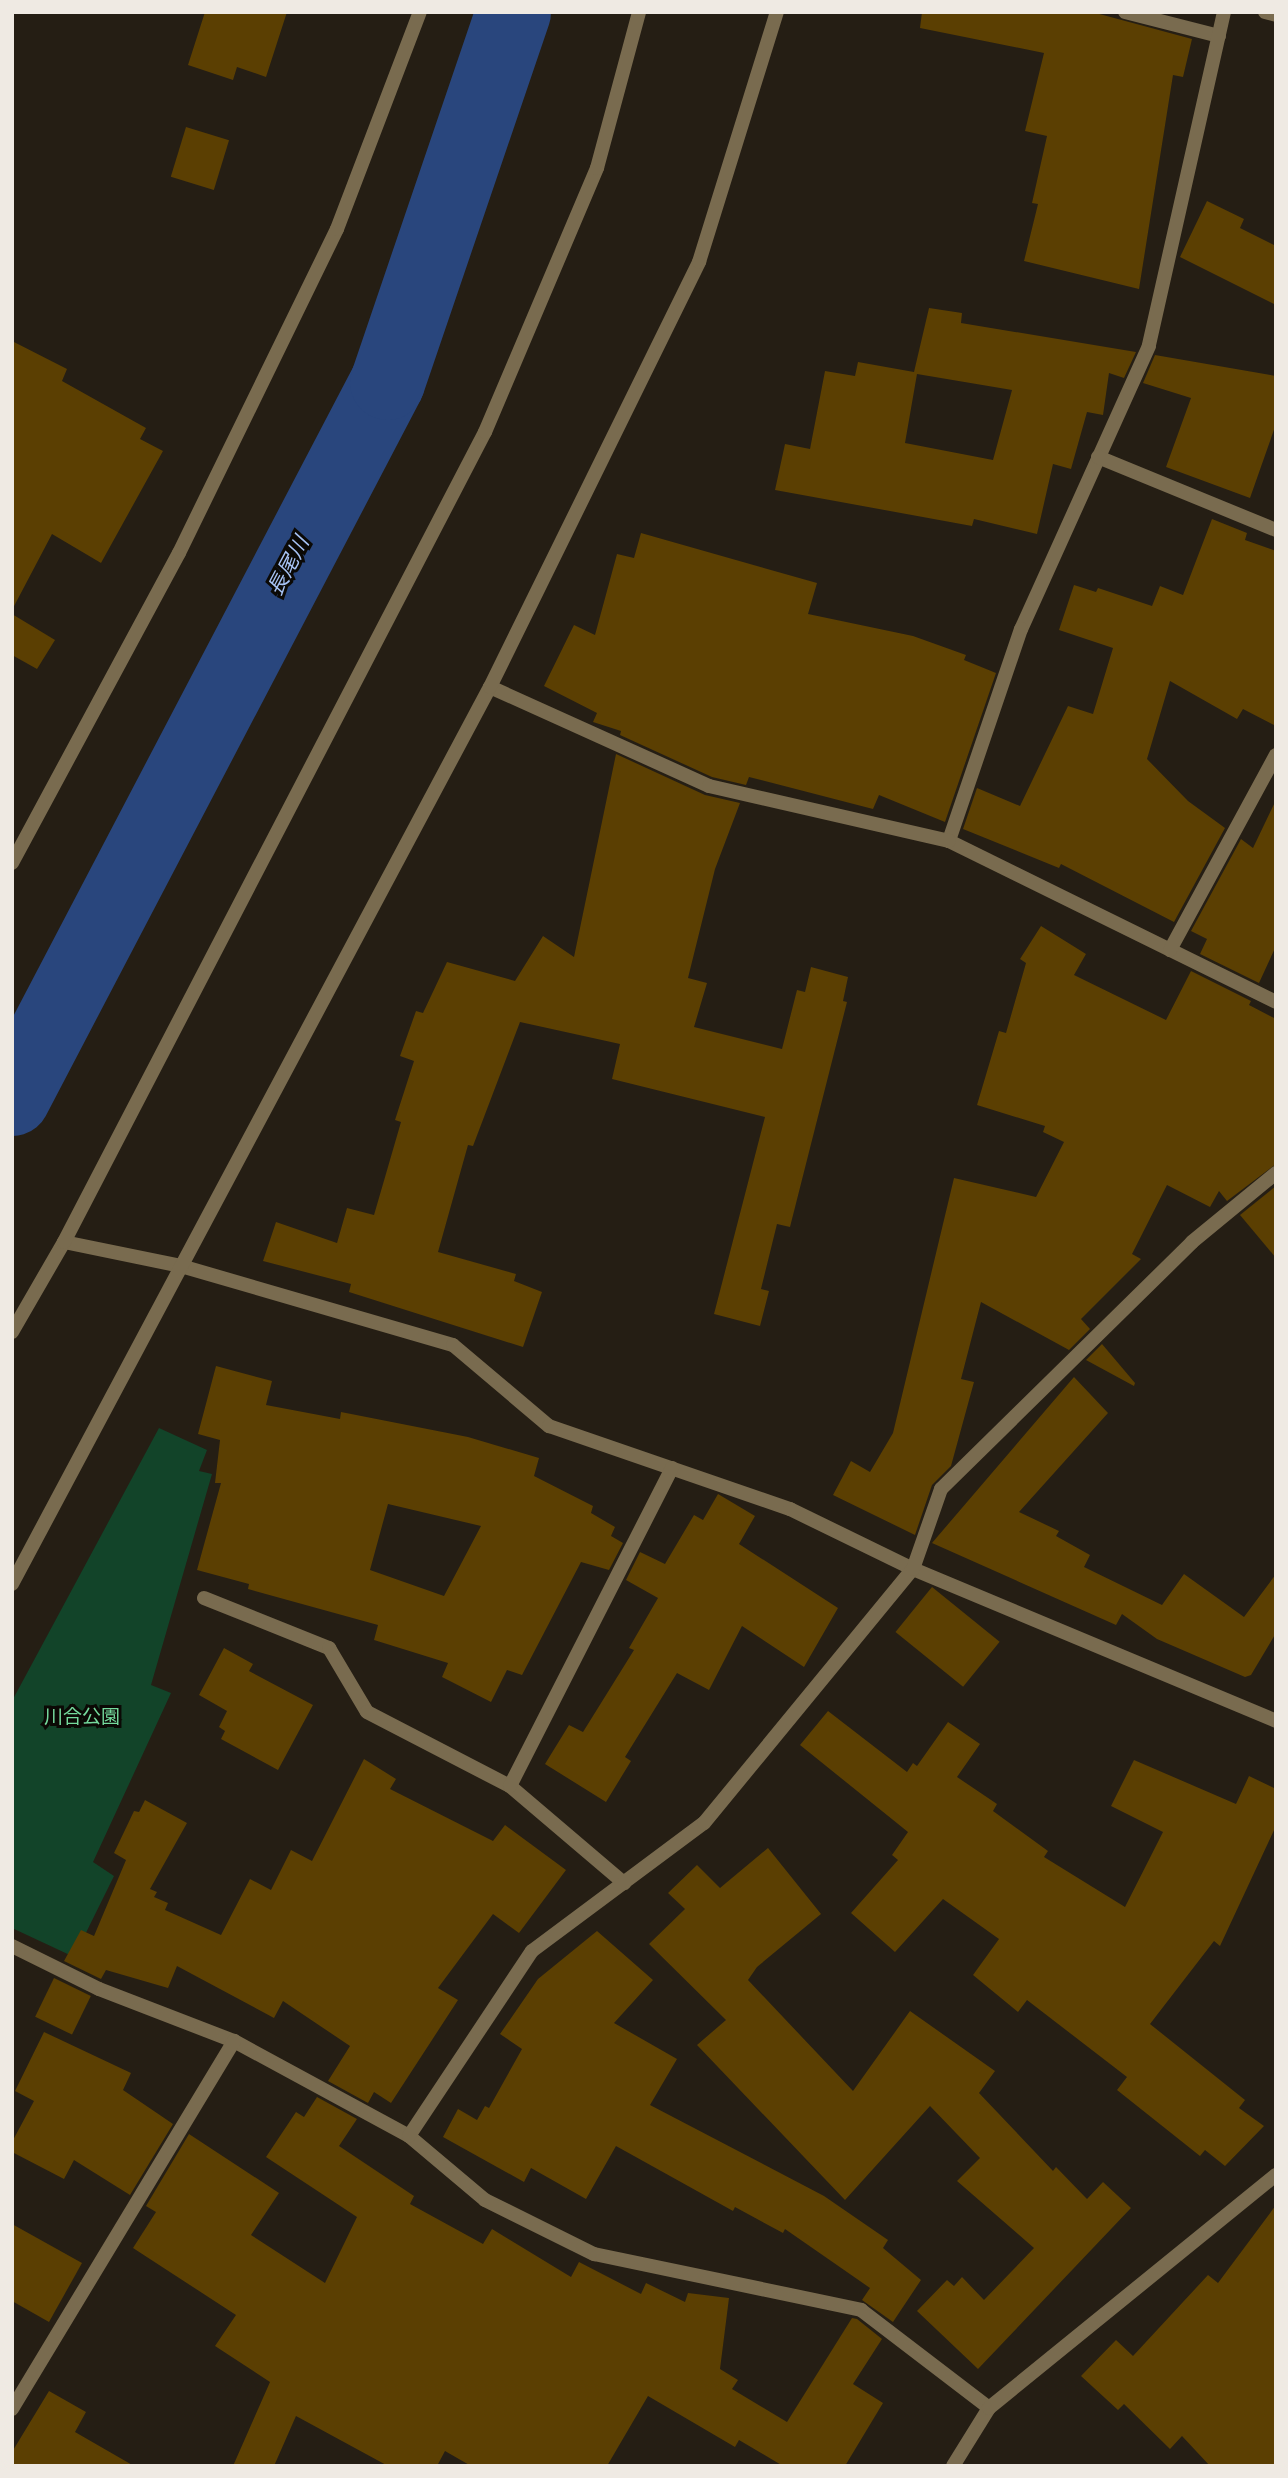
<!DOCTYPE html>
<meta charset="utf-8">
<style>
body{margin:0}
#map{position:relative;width:1288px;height:2478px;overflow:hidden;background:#251e14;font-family:Overpass,"Noto Sans JP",sans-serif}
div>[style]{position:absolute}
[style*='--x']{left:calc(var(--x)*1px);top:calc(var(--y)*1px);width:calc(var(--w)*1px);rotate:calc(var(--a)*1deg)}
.green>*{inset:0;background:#124429}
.river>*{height:75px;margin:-37.5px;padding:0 37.5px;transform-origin:37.5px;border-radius:37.5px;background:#29467d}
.building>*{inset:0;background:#5b3f02;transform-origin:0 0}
.minor>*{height:14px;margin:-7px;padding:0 7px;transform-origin:7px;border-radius:7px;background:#796b4f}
.tertiary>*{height:14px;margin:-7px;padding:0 7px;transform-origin:7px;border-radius:7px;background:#796b4f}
span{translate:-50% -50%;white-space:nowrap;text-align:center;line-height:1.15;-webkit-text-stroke:6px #0b0905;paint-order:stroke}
.park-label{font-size:19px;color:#75da9d}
.water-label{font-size:21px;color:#a7c3f5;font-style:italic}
.frame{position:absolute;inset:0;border:14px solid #efeae3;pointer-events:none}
</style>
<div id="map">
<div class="green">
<i style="clip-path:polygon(159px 1428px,207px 1450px,199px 1471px,212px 1474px,151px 1685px,171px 1693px,93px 1862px,114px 1876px,74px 1957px,12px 1928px,12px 1701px)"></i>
</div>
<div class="river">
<i style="--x:12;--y:1098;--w:808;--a:-62.36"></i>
<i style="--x:387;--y:382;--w:391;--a:-71.2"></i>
</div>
<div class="building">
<i style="clip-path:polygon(205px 12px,287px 12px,266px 77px,237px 67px,233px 80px,188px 65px)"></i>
<i style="clip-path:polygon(922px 12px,1092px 12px,1192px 39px,1183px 77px,1173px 75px,1139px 289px,1024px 261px,1038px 204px,1032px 203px,1047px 136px,1025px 131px,1044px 53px,920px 28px)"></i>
<i style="left:186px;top:127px;width:45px;height:52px;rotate:17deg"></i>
<i style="clip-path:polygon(1207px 201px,1244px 219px,1240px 228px,1276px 246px,1276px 305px,1180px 257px)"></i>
<i style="clip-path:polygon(evenodd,929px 308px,962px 313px,961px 323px,1136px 352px,1124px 378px,1109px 373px,1103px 415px,1087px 412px,1071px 469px,1053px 464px,1037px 534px,974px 519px,972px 526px,775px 490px,785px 444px,810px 449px,825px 371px,855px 376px,858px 362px,914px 372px,929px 308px,917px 374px,1012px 390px,993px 460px,905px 443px,917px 374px)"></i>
<i style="clip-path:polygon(12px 341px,67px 369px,62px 381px,146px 428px,140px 439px,163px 451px,101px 563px,52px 534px,12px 610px)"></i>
<i style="clip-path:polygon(1155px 355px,1276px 376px,1276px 424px,1250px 498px,1166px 467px,1191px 398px,1143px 383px)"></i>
<i style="clip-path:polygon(1212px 519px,1247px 533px,1245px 540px,1276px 551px,1276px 726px,1243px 709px,1237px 719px,1170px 681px,1147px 759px,1188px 801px,1225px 828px,1174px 922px,1061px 864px,1059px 868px,963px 829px,977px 788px,1020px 806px,1068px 706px,1093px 714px,1113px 648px,1059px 630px,1074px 585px,1096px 592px,1098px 588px,1152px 606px,1160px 586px,1183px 595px)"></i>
<i style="clip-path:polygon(641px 533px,817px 583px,808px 614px,913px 636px,966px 655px,964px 660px,996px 673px,945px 822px,879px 795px,873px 809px,749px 777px,746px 785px,712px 777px,620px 735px,621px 731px,593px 722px,597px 713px,544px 686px,574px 625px,595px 635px,617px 554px,634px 558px)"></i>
<i style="clip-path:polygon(12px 614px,55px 640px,37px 669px,12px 655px)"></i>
<i style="clip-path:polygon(616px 754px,705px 795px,740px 803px,715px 869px,688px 978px,707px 983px,694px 1027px,782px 1049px,797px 990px,805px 992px,811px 967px,848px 977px,843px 1001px,847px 1002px,790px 1227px,777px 1224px,761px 1289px,769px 1291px,760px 1326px,714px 1314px,765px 1117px,612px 1079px,620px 1044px,520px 1022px,473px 1146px,468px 1145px,438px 1252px,516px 1274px,514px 1281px,542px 1292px,523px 1347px,349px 1292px,351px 1284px,263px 1261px,276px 1222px,337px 1243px,347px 1208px,374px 1215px,401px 1122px,395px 1120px,414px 1061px,400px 1056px,416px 1011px,423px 1013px,447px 962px,515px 981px,543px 936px,574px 957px)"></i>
<i style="clip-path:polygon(1276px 800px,1276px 946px,1259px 983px,1200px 954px,1207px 939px,1191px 931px,1241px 839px,1253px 848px)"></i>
<i style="clip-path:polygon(1041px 926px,1086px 954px,1074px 975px,1166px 1020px,1191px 971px,1251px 1001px,1249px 1005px,1276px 1019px,1276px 1164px,1227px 1201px,1219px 1191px,1210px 1207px,1167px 1185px,1132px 1254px,1141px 1259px,1081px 1319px,1090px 1329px,1069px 1350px,981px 1302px,961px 1379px,974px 1382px,951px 1466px,932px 1485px,915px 1535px,833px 1495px,851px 1461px,870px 1472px,893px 1433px,954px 1178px,1036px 1197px,1064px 1142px,1043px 1132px,1045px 1126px,977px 1105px,999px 1031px,1006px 1033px,1026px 963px,1020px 959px)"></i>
<i style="clip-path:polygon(1276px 1186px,1276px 1258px,1240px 1215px)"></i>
<i style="clip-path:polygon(1102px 1344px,1135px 1383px,1134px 1386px,1086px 1360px)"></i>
<i style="clip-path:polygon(evenodd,216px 1366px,272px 1381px,266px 1405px,340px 1419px,341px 1412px,468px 1437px,539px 1458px,534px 1476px,593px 1506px,591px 1513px,615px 1527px,611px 1536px,623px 1543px,609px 1570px,581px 1562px,522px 1675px,507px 1670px,491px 1702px,442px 1677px,448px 1663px,374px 1640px,378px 1625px,248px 1589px,249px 1584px,197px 1570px,221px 1483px,215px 1483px,220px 1440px,198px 1434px,216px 1366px,388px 1504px,481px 1526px,444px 1596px,370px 1570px,388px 1504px)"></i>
<i style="clip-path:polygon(1074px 1377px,1108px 1413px,1019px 1512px,1059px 1531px,1056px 1536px,1090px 1555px,1084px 1567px,1162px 1605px,1184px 1574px,1244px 1617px,1276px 1574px,1276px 1633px,1251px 1675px,1245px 1677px,1157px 1639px,1122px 1614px,1116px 1625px,932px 1543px)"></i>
<i style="clip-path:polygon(718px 1494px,755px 1516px,739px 1544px,838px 1608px,804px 1667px,742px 1626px,709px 1690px,677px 1673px,625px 1757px,631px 1761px,606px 1802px,545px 1764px,569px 1725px,583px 1732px,634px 1650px,629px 1648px,658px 1598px,626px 1580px,640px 1552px,665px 1564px,694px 1515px,703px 1520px)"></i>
<i style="left:932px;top:1587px;width:87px;height:58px;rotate:39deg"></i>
<i style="clip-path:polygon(224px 1648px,253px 1664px,249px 1671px,313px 1705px,278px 1770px,221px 1739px,225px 1731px,219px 1727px,227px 1711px,199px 1695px)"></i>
<i style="clip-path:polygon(828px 1711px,907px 1772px,913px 1763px,917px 1766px,948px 1722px,980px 1744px,957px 1777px,997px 1804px,993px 1811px,1048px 1851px,1044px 1857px,1125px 1907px,1163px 1832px,1111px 1806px,1134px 1760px,1236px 1804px,1249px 1776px,1276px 1789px,1276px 1826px,1220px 1946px,1214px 1941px,1150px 2024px,1245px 2100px,1239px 2108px,1264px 2126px,1225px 2166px,1205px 2150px,1200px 2156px,1117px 2090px,1127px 2077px,1027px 2000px,1018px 2012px,973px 1975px,999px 1939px,943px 1899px,895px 1952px,851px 1913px,898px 1860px,892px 1855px,908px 1832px,800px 1745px)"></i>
<i style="clip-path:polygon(364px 1759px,396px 1779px,390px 1789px,493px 1841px,505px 1825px,566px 1870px,519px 1933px,493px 1914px,438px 1988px,458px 2000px,391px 2103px,374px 2092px,368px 2103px,328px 2081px,350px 2046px,283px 2001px,274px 2018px,177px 1966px,168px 1988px,106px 1970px,101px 1979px,64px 1961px,81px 1930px,94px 1936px,126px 1860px,114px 1853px,134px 1811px,139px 1812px,145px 1800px,187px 1823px,150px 1889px,157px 1892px,154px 1897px,168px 1903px,165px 1910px,221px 1935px,250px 1879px,271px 1890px,291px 1850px,312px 1861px)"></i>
<i style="clip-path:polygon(768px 1848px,821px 1914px,757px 1967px,748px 1980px,853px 2091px,910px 2011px,995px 2071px,979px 2093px,1053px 2171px,1056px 2167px,1087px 2199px,1103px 2182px,1131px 2208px,978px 2369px,917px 2311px,947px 2280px,954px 2286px,962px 2277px,984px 2300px,1034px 2248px,957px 2181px,980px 2158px,930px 2106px,845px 2200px,697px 2045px,726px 2020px,649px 1944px,685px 1909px,668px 1893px,697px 1865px,720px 1888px)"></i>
<i style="clip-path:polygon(597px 1931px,653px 1980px,614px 2023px,677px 2059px,650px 2105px,824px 2196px,888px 2240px,883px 2248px,921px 2280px,893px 2322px,862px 2300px,870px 2288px,785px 2229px,783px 2233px,735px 2207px,733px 2211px,616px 2146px,586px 2199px,531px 2168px,524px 2182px,443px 2137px,458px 2109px,477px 2120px,485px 2106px,489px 2108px,522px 2049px,500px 2034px,538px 1979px)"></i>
<i style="left:54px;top:1978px;width:41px;height:43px;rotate:26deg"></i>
<i style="clip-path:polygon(44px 2032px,131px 2073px,123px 2090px,173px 2124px,130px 2195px,74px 2160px,64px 2179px,12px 2152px,12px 2142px,34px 2101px,15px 2091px)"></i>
<i style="clip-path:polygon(317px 2097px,357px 2119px,339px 2146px,414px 2196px,410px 2204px,483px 2244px,492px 2229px,571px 2277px,579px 2262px,641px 2294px,646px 2283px,685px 2302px,688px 2293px,729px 2298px,720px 2369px,738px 2380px,732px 2389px,787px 2422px,852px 2318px,857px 2319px,882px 2339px,853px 2384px,883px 2403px,845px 2466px,783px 2466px,739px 2440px,735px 2447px,648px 2396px,607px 2466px,471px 2466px,445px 2451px,437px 2466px,388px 2466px,296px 2416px,274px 2466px,233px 2466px,270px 2382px,215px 2346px,236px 2315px,133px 2248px,156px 2212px,146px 2206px,189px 2134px,279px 2193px,251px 2235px,325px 2283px,357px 2217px,266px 2157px,296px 2112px,304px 2117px)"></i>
<i style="clip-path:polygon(1276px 2205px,1276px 2466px,1210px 2466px,1182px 2436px,1170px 2449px,1124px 2404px,1118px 2410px,1081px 2376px,1116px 2340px,1133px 2356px,1208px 2275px,1218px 2283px)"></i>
<i style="clip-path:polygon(12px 2224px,82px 2263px,49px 2322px,12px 2301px)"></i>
<i style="clip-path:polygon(49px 2391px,86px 2412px,75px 2432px,134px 2466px,12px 2466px,12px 2452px)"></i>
</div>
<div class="minor">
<i style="--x:1125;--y:12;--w:97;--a:14.3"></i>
<i style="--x:1224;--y:12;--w:342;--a:102.7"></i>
<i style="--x:1149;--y:346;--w:311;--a:114.3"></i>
<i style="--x:1021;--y:629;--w:224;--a:108.8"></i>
<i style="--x:949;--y:841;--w:364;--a:26.2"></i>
<i style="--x:1265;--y:12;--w:11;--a:15"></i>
<i style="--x:1098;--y:457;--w:192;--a:22.3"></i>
<i style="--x:490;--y:687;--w:240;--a:24.3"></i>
<i style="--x:709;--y:786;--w:246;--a:12.9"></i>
<i style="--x:12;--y:863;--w:352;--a:-61.7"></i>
<i style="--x:179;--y:553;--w:360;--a:-64"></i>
<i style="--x:337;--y:229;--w:232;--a:-69.1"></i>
<i style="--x:1170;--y:950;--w:222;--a:-61.5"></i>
<i style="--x:64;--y:1242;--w:119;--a:11.6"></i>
<i style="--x:181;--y:1266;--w:283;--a:16.2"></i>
<i style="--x:453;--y:1345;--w:126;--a:40.2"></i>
<i style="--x:549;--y:1426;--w:255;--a:19"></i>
<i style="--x:790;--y:1509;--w:137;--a:26"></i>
<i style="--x:913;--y:1569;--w:394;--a:22.7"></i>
<i style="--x:12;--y:1332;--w:104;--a:-60"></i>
<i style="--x:64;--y:1242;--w:913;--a:-62.54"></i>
<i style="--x:485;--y:432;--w:287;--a:-67"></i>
<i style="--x:597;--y:168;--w:162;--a:-74.9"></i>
<i style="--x:204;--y:1598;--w:135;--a:21.8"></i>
<i style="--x:329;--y:1648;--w:74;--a:59.3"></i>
<i style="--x:367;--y:1712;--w:161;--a:27.4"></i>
<i style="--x:510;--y:1786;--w:150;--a:40.4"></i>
<i style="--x:510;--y:1786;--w:357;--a:-63"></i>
<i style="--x:12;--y:1946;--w:97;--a:26.3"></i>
<i style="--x:99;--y:1989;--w:145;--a:21.1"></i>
<i style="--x:234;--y:2041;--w:199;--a:28.5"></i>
<i style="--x:409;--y:2136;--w:99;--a:40.1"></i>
<i style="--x:485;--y:2200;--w:122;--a:26.4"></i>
<i style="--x:594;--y:2254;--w:273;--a:11.8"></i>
<i style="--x:861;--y:2310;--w:161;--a:37.4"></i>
<i style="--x:409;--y:2136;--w:222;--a:-56.4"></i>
<i style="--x:532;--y:1951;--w:214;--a:-36.7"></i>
<i style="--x:704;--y:1823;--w:329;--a:-50.6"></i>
<i style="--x:913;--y:1569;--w:85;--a:-70.7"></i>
<i style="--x:941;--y:1489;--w:352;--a:-44.5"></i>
<i style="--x:1192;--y:1242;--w:109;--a:-39.4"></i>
<i style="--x:12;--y:2409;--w:430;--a:-58.9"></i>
<i style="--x:953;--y:2466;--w:68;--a:-58.2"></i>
<i style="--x:989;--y:2408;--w:370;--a:-39.1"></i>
</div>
<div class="tertiary">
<i style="--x:12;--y:1584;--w:1016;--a:-61.95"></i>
<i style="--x:490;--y:687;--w:474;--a:-63.8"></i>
<i style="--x:699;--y:262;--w:262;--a:-72.7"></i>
</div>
<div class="park-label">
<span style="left:82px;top:1719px">川合公園</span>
</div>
<div class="water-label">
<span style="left:290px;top:567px;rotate:-62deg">長尾川</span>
</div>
<div class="frame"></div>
</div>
